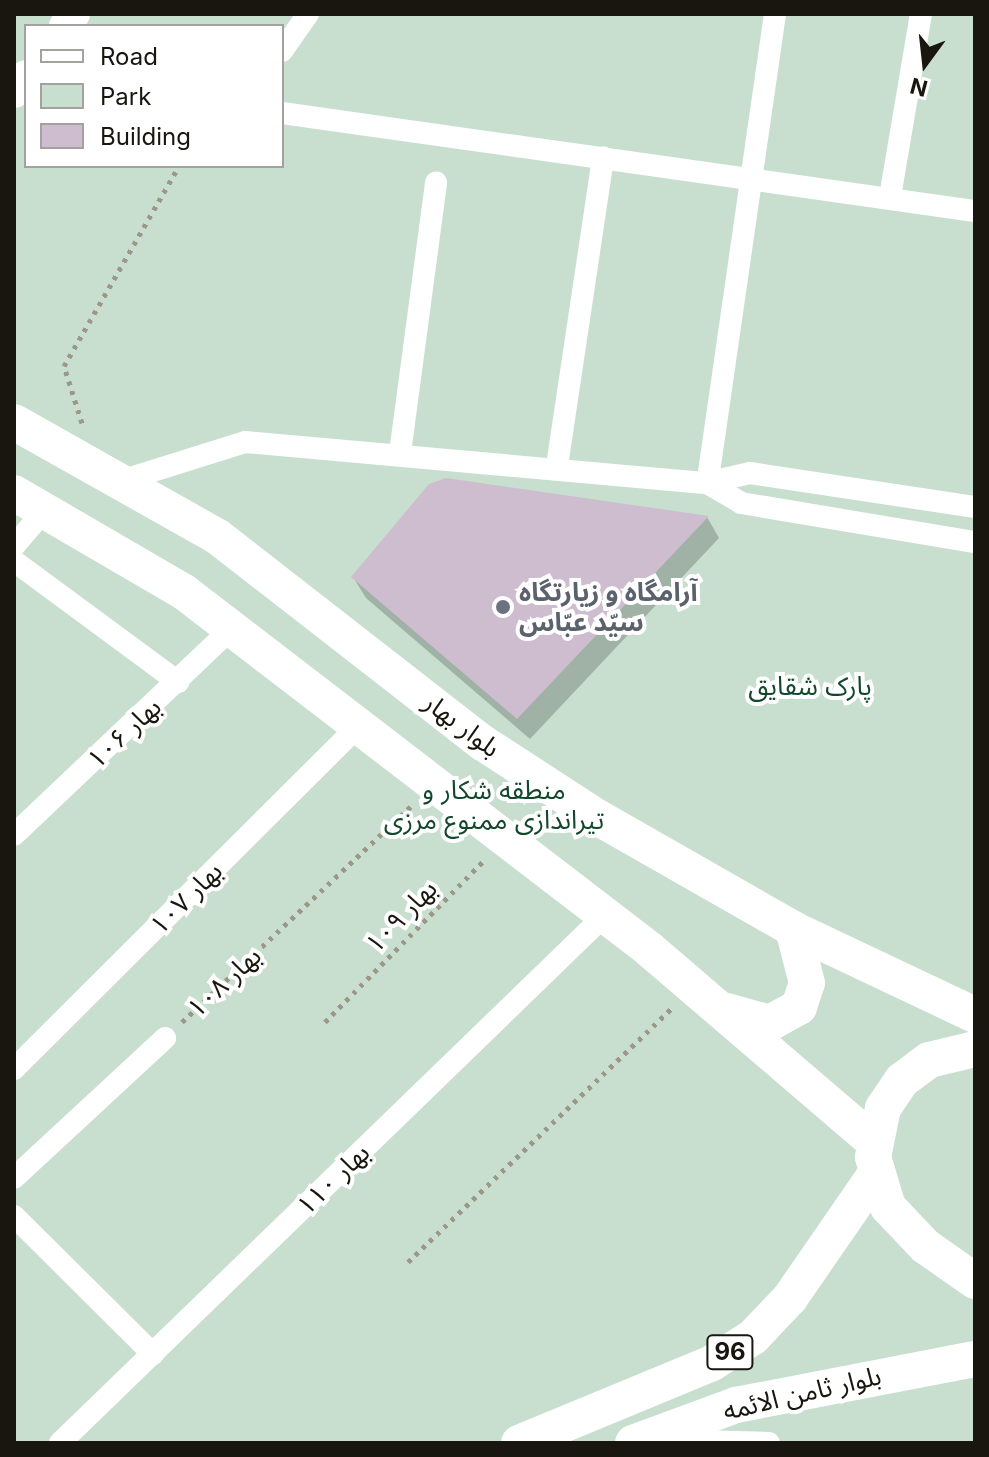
<!DOCTYPE html>
<meta charset="utf-8">
<style>
body{margin:0}
#map{position:relative;width:989px;height:1457px;overflow:hidden;background:#efe8d2;font-family:Inter,"Noto Sans Arabic",sans-serif}
div>[style]{position:absolute}
[style*='--x']{left:calc(var(--x)*1px);top:calc(var(--y)*1px);width:calc(var(--w)*1px);rotate:calc(var(--a)*1deg)}
.green>*{inset:0;background:#c8decf}
.shadow>*{inset:0;background:#0003}
.building>*{inset:0;background:#cdbdcf}
.path>*{height:5px;margin-top:-2.5px;transform-origin:0;background:repeating-linear-gradient(90deg,#9c9787 0 4px,transparent 0 10px)}
.street>*{height:22px;margin:-11px;padding:0 11px;transform-origin:11px;border-radius:11px;background:#fff}
.secondary>*{height:32px;margin:-16px;padding:0 16px;transform-origin:16px;border-radius:16px;background:#fff}
.primary>*{height:36px;margin:-18px;padding:0 18px;transform-origin:18px;border-radius:18px;background:#fff}
.dots>*{width:22px;height:22px;translate:-50% -50%;box-sizing:border-box;border:4px solid #fff;border-radius:50%}
span{translate:-50% -50%;white-space:nowrap;text-align:center;line-height:1.15;-webkit-text-stroke:8px #fff;paint-order:stroke}
.shield-label span{padding:2px 6px;background:#fff;border:2px solid;border-radius:6px;-webkit-text-stroke-width:0}
.shield-label{font-size:24px;color:#18160e;font-weight:700}
.worship-label{font-size:26px;color:#5b616d;font-weight:700}
.left{translate:0 -50%;text-align:left}
.park-label{font-size:26px;color:#12472b}
.street-label{font-size:26px;color:#18160e}
.frame{position:absolute;inset:0;border:16px solid #18160e;pointer-events:none}
.legend{position:absolute;left:24px;top:24px;width:260px;height:144px;box-sizing:border-box;background:#fff;border:2px solid #a3a29f;margin:0;padding:10px 14px;list-style:none;font-size:24px;color:#18160e}
.legend li{display:flex;align-items:center;gap:16px;height:40px}
.legend b{width:40px;border:2px solid #a3a29f}
.north{position:absolute;left:885px;top:24px;width:80px;height:80px;-webkit-text-stroke:6px #fff;paint-order:stroke;rotate:195deg;font-size:22px;font-weight:700;line-height:32px;text-align:center;color:#18160e}
.north::after{content:'';display:block;margin:auto;width:28px;height:36px;background:#18160e;clip-path:polygon(50% 0,100% 100%,50% 72%,0 100%)}
</style>
<div id="map">
<div class="green">
<i style="clip-path:polygon(evenodd,14px 14px,975px 14px,975px 1443px,14px 1443px,14px 14px,26px 26px,282px 26px,282px 166px,26px 166px,26px 26px)"></i>
</div>
<div class="shadow">
<i style="clip-path:polygon(707px 517px,719px 538px,530px 739px,366px 598px,353px 577px)"></i>
</div>
<div class="building">
<i style="clip-path:polygon(446px 478px,709px 516px,517px 719px,351px 577px,429px 484px)"></i>
</div>
<div class="path">
<i style="--x:82;--y:423;--w:60;--a:-107.5"></i>
<i style="--x:64;--y:366;--w:231;--a:-60.1"></i>
<i style="--x:182;--y:1022;--w:318;--a:-43.3"></i>
<i style="--x:325;--y:1022;--w:228;--a:-45.5"></i>
<i style="--x:408;--y:1262;--w:365;--a:-43.9"></i>
</div>
<div class="street">
<i style="--x:775;--y:14;--w:474;--a:98.2"></i>
<i style="--x:707;--y:483;--w:44;--a:-13.1"></i>
<i style="--x:750;--y:473;--w:228;--a:8.6"></i>
<i style="--x:282;--y:51;--w:45;--a:-54.9"></i>
<i style="--x:282;--y:113;--w:700;--a:8.05"></i>
<i style="--x:890;--y:197;--w:186;--a:-80.4"></i>
<i style="--x:400;--y:453;--w:273;--a:-82.4"></i>
<i style="--x:557;--y:466;--w:312;--a:-81.5"></i>
<i style="--x:124;--y:480;--w:127;--a:-17.4"></i>
<i style="--x:245;--y:442;--w:464;--a:5.1"></i>
<i style="--x:707;--y:483;--w:39;--a:30"></i>
<i style="--x:741;--y:503;--w:237;--a:9.5"></i>
<i style="--x:14;--y:546;--w:48;--a:-49.3"></i>
<i style="--x:14;--y:561;--w:204;--a:36.4"></i>
<i style="--x:14;--y:835;--w:301;--a:-43.5"></i>
<i style="--x:14;--y:1069;--w:486;--a:-44.9"></i>
<i style="--x:14;--y:1178;--w:206;--a:-42.8"></i>
<i style="--x:14;--y:1216;--w:196;--a:44.8"></i>
<i style="--x:663;--y:1440;--w:106;--a:1.6"></i>
<i style="--x:60;--y:1443;--w:759;--a:-44.09"></i>
</div>
<div class="secondary">
<i style="--x:65;--y:26;--w:15;--a:-53"></i>
<i style="--x:14;--y:92;--w:20;--a:-53"></i>
</div>
<div class="primary">
<i style="--x:14;--y:422;--w:234;--a:29.4"></i>
<i style="--x:218;--y:537;--w:336;--a:37.9"></i>
<i style="--x:483;--y:743;--w:136;--a:33"></i>
<i style="--x:597;--y:817;--w:226;--a:29.7"></i>
<i style="--x:793;--y:929;--w:201;--a:25.3"></i>
<i style="--x:14;--y:493;--w:197;--a:30.2"></i>
<i style="--x:184;--y:592;--w:586;--a:37.51"></i>
<i style="--x:649;--y:949;--w:296;--a:40.6"></i>
<i style="--x:727;--y:1011;--w:45;--a:15.6"></i>
<i style="--x:770;--y:1023;--w:33;--a:-29"></i>
<i style="--x:799;--y:1007;--w:25;--a:-72"></i>
<i style="--x:807;--y:983;--w:56;--a:-104.5"></i>
<i style="--x:975;--y:1049;--w:47;--a:166.6"></i>
<i style="--x:929;--y:1060;--w:34;--a:143"></i>
<i style="--x:902;--y:1080;--w:34;--a:124"></i>
<i style="--x:883;--y:1108;--w:50;--a:101.5"></i>
<i style="--x:873;--y:1157;--w:52;--a:73.3"></i>
<i style="--x:888;--y:1207;--w:54;--a:46.5"></i>
<i style="--x:925;--y:1246;--w:61;--a:35"></i>
<i style="--x:519;--y:1443;--w:209;--a:-22.5"></i>
<i style="--x:712;--y:1363;--w:49;--a:-32.4"></i>
<i style="--x:753;--y:1337;--w:54;--a:-46.5"></i>
<i style="--x:790;--y:1298;--w:150;--a:-55.4"></i>
<i style="--x:633;--y:1443;--w:110;--a:-20.3"></i>
<i style="--x:736;--y:1405;--w:243;--a:-10.9"></i>
</div>
<div class="dots">
<i style="left:503px;top:607px;background:#6b7280"></i>
</div>
<div class="shield-label">
<span style="left:730px;top:1352px">96</span>
</div>
<div class="worship-label">
<span class="left" style="left:519px;top:607px">آرامگاه و زیارتگاه<br>سیّد عبّاس</span>
</div>
<div class="park-label">
<span style="left:810px;top:686px">پارک شقایق</span>
<span style="left:494px;top:805px">منطقه شکار و<br>تیراندازی ممنوع مرزی</span>
</div>
<div class="street-label">
<span style="left:462px;top:725px;rotate:37deg">بلوار بهار</span>
<span style="left:124px;top:733px;rotate:-43deg">بهار ۱۰۶</span>
<span style="left:186px;top:898px;rotate:-45deg">بهار ۱۰۷</span>
<span style="left:401px;top:916px;rotate:-46deg">بهار ۱۰۹</span>
<span style="left:224px;top:982px;rotate:-43deg">بهار ۱۰۸</span>
<span style="left:333px;top:1179px;rotate:-44deg">بهار ۱۱۰</span>
<span style="left:802px;top:1393px;rotate:-13deg">بلوار ثامن الائمه</span>
</div>
<div class="frame"></div>
<ul class="legend">
<li><b style="height:10px;background:#fff"></b>Road</li>
<li><b style="height:22px;background:#c8decf"></b>Park</li>
<li><b style="height:22px;background:#cdbdcf"></b>Building</li>
</ul>
<div class="north">N</div>
</div>
